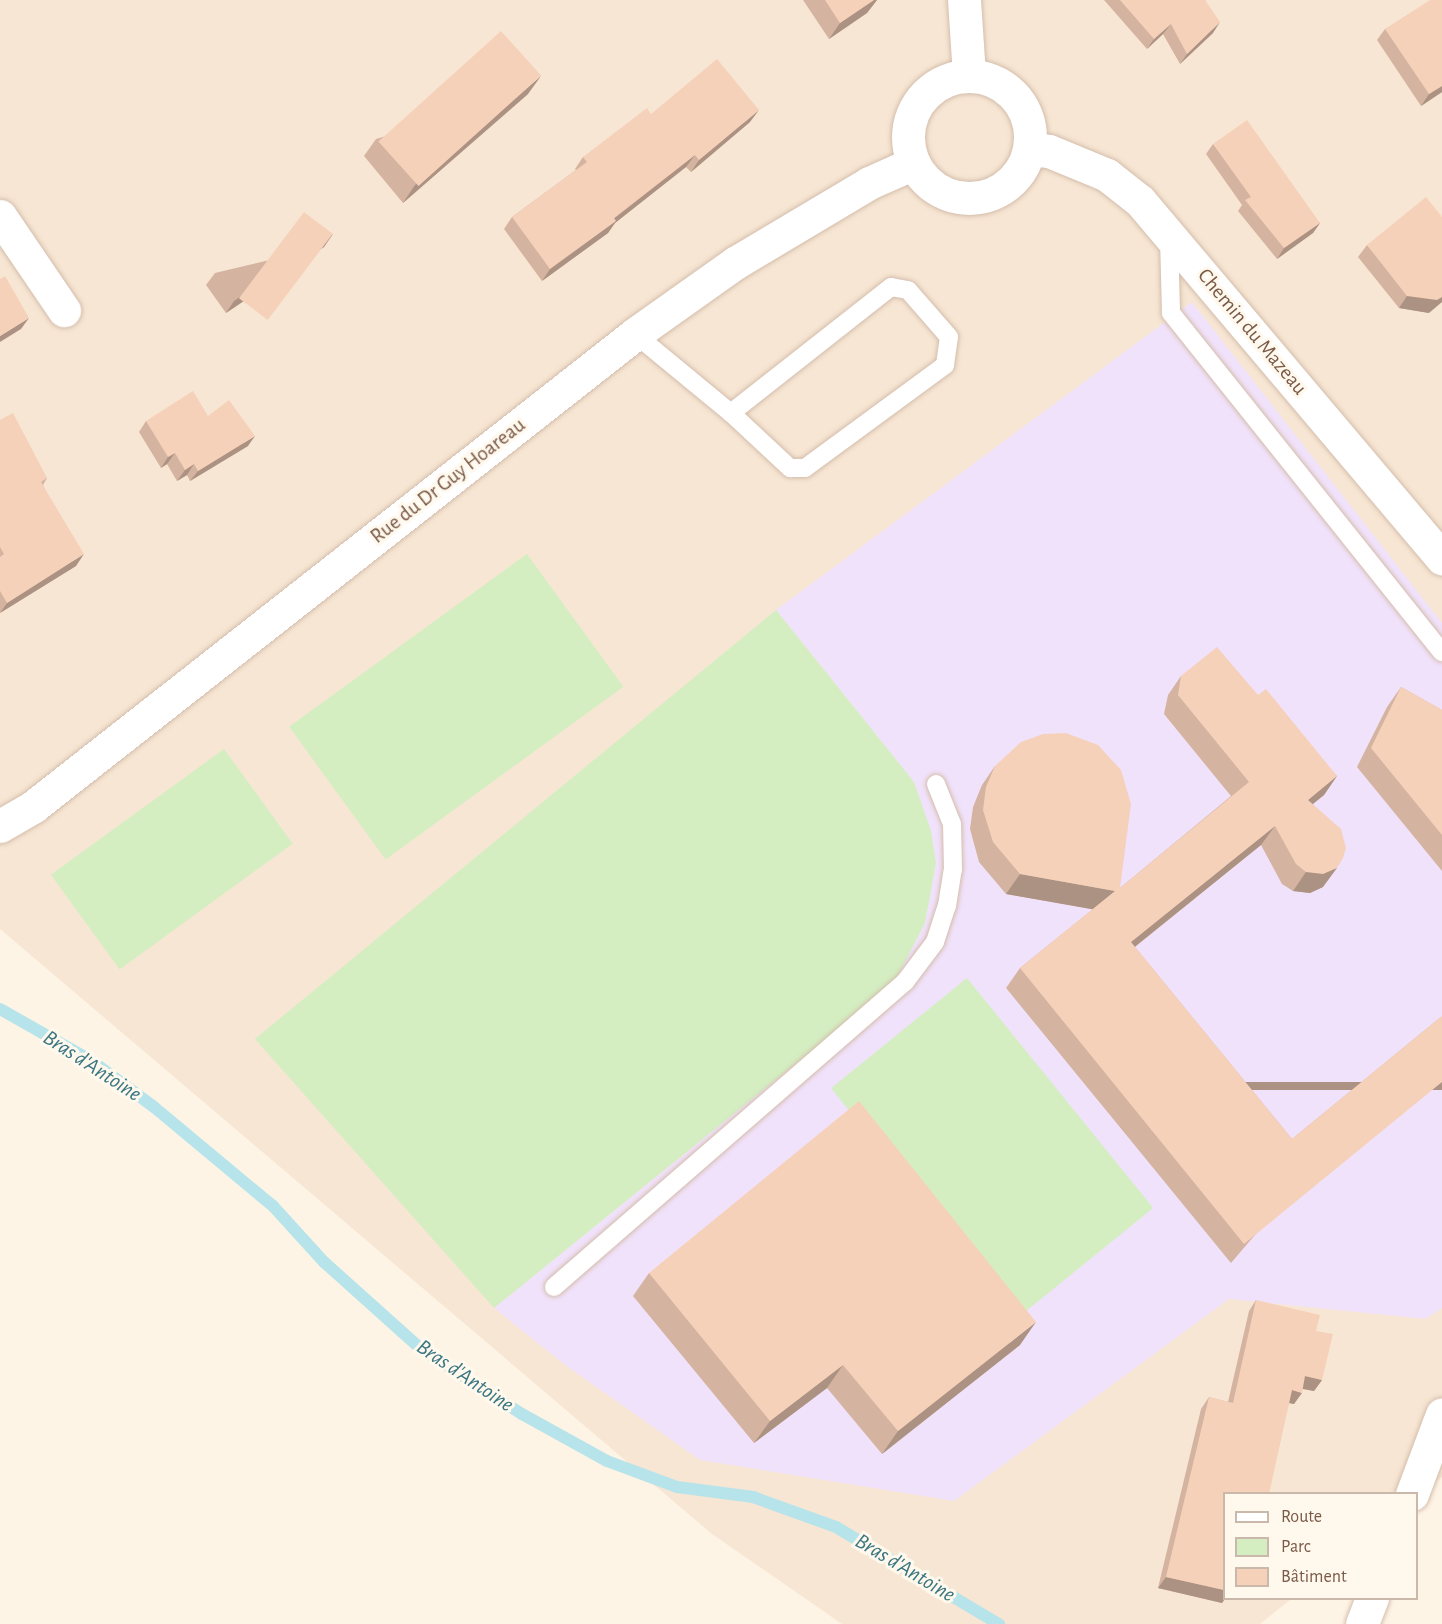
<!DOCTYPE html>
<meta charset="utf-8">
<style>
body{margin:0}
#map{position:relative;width:1442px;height:1624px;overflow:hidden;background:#fef4e5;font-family:"Alegreya Sans",sans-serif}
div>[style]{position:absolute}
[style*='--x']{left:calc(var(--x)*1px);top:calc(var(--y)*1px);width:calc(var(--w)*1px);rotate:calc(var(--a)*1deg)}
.residential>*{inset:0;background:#f7e6d3}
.education>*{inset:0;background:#f1e2fb}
.green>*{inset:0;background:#d4eec2;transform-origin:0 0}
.stream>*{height:12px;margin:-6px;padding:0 6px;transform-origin:6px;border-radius:6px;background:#b7e4ea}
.roads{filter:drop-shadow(0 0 2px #d4bdac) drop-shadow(0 0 2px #d4bdac)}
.service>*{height:18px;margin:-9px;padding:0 9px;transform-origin:9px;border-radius:9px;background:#fff}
.minor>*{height:33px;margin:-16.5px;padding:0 16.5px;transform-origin:16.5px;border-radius:16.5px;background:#fff}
.minor>.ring{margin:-16.5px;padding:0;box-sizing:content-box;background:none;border:33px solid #fff;border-radius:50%}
.wall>*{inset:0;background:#d4b4a0}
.shaded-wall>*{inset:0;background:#ac9282;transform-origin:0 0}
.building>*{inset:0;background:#f6d1ba;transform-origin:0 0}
span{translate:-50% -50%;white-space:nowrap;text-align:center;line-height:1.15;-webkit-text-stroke:6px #fff8ed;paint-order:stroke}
.street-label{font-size:21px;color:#7a5947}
.water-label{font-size:22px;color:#3a7681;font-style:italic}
.legend{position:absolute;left:1223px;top:1492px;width:195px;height:108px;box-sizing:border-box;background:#fff8ed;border:2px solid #cab8ab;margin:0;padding:8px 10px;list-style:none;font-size:18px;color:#7a5947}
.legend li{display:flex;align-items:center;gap:12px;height:30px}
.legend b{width:30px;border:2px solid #cab8ab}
</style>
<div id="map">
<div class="residential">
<i style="clip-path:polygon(0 0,1442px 0,1442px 1477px,1417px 1497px,1416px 1494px,1224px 1494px,1224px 1598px,1291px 1599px,1260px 1624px,842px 1624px,712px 1534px,0 929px)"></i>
</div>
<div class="education">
<i style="clip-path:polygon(1192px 302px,1442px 623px,1442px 1308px,1426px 1319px,1229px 1299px,954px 1501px,700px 1460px,565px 1365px,494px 1308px,873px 1001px,914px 782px,776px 610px)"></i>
</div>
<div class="green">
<i style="left:527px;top:554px;width:164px;height:294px;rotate:54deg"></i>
<i style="clip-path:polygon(776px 610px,914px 782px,931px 831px,936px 863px,925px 923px,897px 977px,873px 1001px,494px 1308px,255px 1039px)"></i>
<i style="left:224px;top:749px;width:117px;height:214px;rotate:54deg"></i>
<i style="left:967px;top:978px;width:296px;height:175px;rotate:51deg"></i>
</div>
<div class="stream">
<i style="--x:0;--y:1009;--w:106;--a:29.5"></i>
<i style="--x:92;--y:1061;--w:77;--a:36.6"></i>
<i style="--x:154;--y:1107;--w:155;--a:39.8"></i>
<i style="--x:273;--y:1206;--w:76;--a:47.7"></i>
<i style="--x:324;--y:1262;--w:130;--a:41.9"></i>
<i style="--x:421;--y:1349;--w:120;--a:32.8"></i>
<i style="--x:522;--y:1414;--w:97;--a:28.9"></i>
<i style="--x:607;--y:1461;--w:75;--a:20.4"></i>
<i style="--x:677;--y:1487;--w:77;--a:7.5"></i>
<i style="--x:753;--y:1497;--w:88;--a:19.9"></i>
<i style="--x:836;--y:1527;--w:190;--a:30.8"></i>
</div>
<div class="roads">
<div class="service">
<i style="--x:1169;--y:236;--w:77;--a:88.5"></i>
<i style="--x:1171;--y:313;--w:434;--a:51.4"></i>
<i style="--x:635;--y:334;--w:124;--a:39.5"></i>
<i style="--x:731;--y:413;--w:81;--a:43"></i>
<i style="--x:790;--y:468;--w:15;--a:0"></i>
<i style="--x:805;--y:468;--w:174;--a:-36.3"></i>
<i style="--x:945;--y:365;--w:28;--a:-82"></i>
<i style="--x:949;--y:337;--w:62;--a:-131.1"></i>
<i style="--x:908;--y:290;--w:17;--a:-170"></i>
<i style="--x:891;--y:287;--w:204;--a:141.8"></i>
<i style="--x:554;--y:1287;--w:465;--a:-41"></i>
<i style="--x:905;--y:982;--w:50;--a:-53.1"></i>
<i style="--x:935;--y:942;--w:38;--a:-72"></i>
<i style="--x:947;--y:906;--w:36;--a:-81"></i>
<i style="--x:953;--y:870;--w:46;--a:-91.2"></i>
<i style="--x:952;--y:824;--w:43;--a:-111.8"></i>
</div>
<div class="minor">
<i style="--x:964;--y:0;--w:75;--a:86.2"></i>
<i class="ring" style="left:908px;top:76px;width:89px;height:89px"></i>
<i style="--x:1030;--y:149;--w:19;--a:6"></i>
<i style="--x:1049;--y:151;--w:63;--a:22.5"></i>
<i style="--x:1107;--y:175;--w:42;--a:38.2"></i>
<i style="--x:1140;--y:201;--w:468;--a:49.8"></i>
<i style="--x:0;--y:216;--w:114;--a:55.8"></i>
<i style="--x:0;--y:826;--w:39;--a:-30"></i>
<i style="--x:34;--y:806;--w:764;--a:-38.14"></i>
<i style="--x:635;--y:334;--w:123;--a:-35.4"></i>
<i style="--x:735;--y:263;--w:156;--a:-30.8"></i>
<i style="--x:869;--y:183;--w:49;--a:-24"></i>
<i style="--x:1412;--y:1494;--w:85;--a:-69.4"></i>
<i style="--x:1362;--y:1624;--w:28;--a:-69"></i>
</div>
</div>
<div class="wall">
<i style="clip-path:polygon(803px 0,877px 0,867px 13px,829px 39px)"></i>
<i style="clip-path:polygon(1104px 0,1205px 0,1213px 33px,1180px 64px,1163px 34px,1147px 49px)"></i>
<i style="clip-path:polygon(1442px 0,1442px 92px,1421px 106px,1377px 40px,1385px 29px)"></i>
<i style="clip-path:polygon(528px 94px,403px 203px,364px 156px,376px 139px)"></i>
<i style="clip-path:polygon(750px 122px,691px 172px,686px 167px,615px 223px,608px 233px,542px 281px,504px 229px,512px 217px,576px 170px,575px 169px,583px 157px)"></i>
<i style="clip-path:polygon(1213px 144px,1320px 223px,1313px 233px,1277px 259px,1238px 211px,1242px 205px,1206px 154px)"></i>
<i style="clip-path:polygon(1367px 245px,1429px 313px,1399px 308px,1358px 257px)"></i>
<i style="clip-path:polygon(324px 247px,226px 313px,206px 285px,215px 273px)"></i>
<i style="clip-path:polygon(208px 416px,248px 446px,190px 481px,187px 475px,177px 481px,167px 464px,161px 468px,139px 432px,146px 421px)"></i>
<i style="clip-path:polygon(0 420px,47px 478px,43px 485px,76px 566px,0 613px)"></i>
<i style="clip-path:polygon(1181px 676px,1258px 695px,1337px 776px,1324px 795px,1313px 804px,1323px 887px,1310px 893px,1293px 891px,1282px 884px,1261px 845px,1135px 947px,1292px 1139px,1442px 1016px,1231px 1263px,1006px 988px,1020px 968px,1093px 909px,1006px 894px,979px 862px,970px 829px,973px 807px,982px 785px,995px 766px,1120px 888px,1231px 796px,1164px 714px,1168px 695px)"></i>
<i style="clip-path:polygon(1401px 687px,1442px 710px,1442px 871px,1357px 767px,1387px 707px)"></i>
<i style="clip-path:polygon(649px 1273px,1020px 1345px,882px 1454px,827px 1388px,754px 1443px,633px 1296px)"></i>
<i style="clip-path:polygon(1256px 1300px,1316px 1331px,1322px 1380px,1314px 1391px,1303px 1389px,1294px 1404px,1289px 1403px,1222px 1603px,1158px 1588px,1201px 1409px,1209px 1397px,1228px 1402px,1249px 1311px)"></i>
</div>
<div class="shaded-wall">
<i style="clip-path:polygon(874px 0,877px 0,867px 13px,829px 39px,840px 23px)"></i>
<i style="clip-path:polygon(1220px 22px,1213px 33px,1180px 64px,1187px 54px)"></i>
<i style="clip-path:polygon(1171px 24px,1163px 34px,1147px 49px,1154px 39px)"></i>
<i style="clip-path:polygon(541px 76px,528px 94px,403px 203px,415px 185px)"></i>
<i style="clip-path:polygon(1442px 86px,1442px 92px,1421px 106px,1429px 94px)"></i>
<i style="clip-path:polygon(759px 110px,750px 122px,691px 172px,699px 160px)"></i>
<i style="clip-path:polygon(695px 155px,686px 167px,615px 223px,608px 233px,542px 281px,550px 269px)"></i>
<i style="clip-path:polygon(1320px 223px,1313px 233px,1277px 259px,1284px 248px)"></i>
<i style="clip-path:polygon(333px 234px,324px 247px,226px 313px,234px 301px)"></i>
<i style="clip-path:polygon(1407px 296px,1442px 297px,1442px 302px,1429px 313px,1399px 308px)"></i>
<i style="clip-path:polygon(29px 318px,21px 329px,0 342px,0 336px)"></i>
<i style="clip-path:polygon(255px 436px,248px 446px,190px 481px,198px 471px)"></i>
<i style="clip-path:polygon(175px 453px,167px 464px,161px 468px,168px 457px)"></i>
<i style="clip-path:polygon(194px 464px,187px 475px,177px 481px,185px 470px)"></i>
<i style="clip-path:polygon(84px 554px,76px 566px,0 613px,7px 603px)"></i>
<i style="clip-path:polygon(1337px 776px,1324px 795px,1294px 819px,1308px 800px)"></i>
<i style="clip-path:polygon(1275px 826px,1261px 845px,1117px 961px,1131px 942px)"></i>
<i style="clip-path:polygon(1337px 868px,1323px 887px,1310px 893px,1293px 891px,1306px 872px)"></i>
<i style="clip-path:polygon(1020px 874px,1115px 891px,1102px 911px,1006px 894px)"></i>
<i style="left:1442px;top:1082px;width:8px;height:256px;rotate:90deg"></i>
<i style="clip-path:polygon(1036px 1322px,1020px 1345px,882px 1454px,898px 1431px)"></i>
<i style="clip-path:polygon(843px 1365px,827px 1388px,754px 1443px,770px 1421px)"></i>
<i style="clip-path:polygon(1305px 1376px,1322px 1380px,1314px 1391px,1298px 1388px)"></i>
<i style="clip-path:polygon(1292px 1390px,1302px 1393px,1294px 1404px,1284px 1402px)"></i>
<i style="clip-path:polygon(1166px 1577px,1224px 1590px,1225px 1599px,1222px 1603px,1158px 1588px)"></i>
</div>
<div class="building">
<i style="clip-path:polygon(825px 0,874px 0,840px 23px)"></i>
<i style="clip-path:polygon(1120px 0,1205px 0,1220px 22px,1187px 54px,1171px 24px,1154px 39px)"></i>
<i style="clip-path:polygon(1430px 0,1442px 0,1442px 86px,1429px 94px,1385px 29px)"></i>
<i style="left:501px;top:31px;width:60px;height:165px;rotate:48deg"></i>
<i style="clip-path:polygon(717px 59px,759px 110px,699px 160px,695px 155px,614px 218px,616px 221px,550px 269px,512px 217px,587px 162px,583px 157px,647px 108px,651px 114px)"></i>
<i style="clip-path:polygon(1247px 120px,1320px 223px,1284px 248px,1245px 200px,1251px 197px,1213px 144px)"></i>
<i style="clip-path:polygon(1426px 197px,1442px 217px,1442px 297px,1437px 300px,1407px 296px,1367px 245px)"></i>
<i style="left:304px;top:212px;width:36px;height:108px;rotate:37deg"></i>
<i style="clip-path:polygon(5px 276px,29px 318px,0 336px,0 279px)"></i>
<i style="clip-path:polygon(193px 391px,208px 416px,229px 400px,255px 436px,198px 471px,194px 464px,185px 470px,175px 453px,168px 457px,146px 421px)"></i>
<i style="clip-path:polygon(13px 413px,47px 478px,41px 482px,84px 554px,7px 603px,0 591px,0 557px,4px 554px,0 547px,0 420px)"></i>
<i style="clip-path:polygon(1217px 647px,1258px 695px,1266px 689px,1337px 776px,1308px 800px,1341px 829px,1346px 848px,1343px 858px,1337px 868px,1323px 874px,1306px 872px,1296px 864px,1275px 826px,1131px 942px,1292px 1139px,1442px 1016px,1442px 1082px,1244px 1244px,1020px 968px,1115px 891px,1020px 874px,993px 842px,983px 810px,986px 787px,995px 766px,1021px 742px,1043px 734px,1066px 733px,1098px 745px,1121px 770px,1131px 804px,1120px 888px,1249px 782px,1178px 695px,1181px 676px)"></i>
<i style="clip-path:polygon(1401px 687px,1442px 710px,1442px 835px,1371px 748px)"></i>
<i style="clip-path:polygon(859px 1101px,1036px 1322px,898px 1431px,843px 1365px,770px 1421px,649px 1273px)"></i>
<i style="clip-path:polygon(1256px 1300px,1320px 1315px,1316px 1331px,1333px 1334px,1322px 1380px,1305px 1376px,1302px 1393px,1292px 1390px,1269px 1494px,1224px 1494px,1224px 1590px,1166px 1577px,1209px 1397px,1233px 1403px)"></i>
</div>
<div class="street-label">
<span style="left:1252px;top:332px;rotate:50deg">Chemin du Mazeau</span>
<span style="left:448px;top:481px;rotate:-38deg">Rue du Dr Guy Hoareau</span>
</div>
<div class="water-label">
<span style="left:92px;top:1066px;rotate:33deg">Bras d'Antoine</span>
<span style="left:465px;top:1376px;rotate:34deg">Bras d'Antoine</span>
<span style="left:905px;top:1568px;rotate:31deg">Bras d'Antoine</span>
</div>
<ul class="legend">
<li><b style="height:8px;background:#fff"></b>Route</li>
<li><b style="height:16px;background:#d4eec2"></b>Parc</li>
<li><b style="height:16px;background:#f6d1ba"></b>Bâtiment</li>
</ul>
</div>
